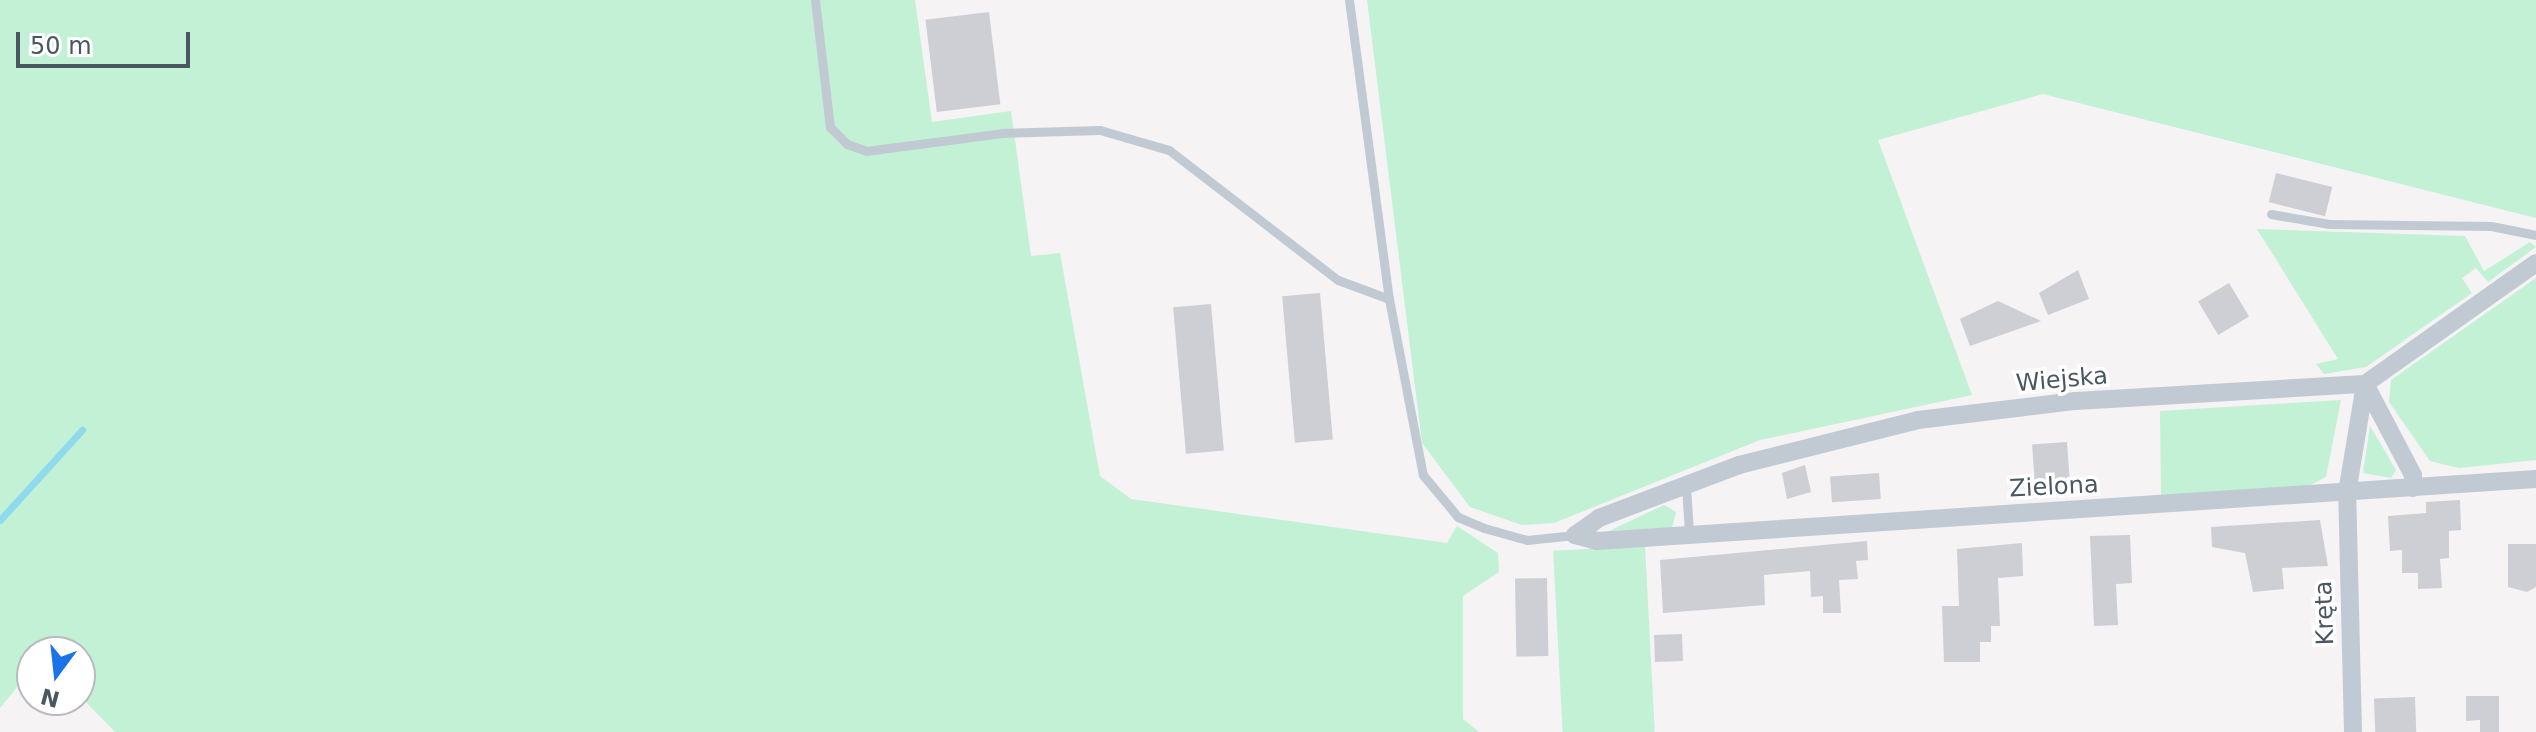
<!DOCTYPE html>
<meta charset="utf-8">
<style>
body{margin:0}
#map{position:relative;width:2536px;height:732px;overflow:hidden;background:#f5f3f3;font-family:"DejaVu Sans",sans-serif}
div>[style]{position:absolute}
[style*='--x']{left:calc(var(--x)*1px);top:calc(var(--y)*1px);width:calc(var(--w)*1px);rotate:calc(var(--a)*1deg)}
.green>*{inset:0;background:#c3f1d5;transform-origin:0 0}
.stream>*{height:7px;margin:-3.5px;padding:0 3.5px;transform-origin:3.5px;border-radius:3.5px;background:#90daee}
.building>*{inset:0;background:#cdcfd5;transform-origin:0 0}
.service>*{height:9px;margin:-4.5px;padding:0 4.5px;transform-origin:4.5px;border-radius:4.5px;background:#c1cad2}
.minor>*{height:18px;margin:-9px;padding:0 9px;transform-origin:9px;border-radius:9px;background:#c1cad2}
span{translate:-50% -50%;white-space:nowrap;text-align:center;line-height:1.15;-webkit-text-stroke:7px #fff;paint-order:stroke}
.street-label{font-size:24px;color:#4a5661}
.north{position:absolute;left:16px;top:636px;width:80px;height:80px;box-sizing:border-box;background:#fff;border:2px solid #b7bbc0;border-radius:50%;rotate:195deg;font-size:22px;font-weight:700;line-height:32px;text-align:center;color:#4a5661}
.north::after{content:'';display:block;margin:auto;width:28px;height:36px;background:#1a73e8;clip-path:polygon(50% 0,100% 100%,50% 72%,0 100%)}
.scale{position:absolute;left:16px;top:32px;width:174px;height:36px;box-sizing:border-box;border:4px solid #4a5661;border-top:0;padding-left:10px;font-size:24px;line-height:28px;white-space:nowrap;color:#4a5661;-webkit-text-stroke:6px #fff;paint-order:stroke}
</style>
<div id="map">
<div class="green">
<i style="clip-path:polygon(0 0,915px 0,932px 122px,1011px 111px,1031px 256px,1060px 253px,1100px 476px,1131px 499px,1447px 543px,1457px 526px,1498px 553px,1499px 572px,1463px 596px,1463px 719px,1479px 732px,115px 732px,80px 696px,80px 652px,32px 652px,32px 669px,0 708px)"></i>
<i style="clip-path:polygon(1367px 0,2536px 0,2536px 218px,2043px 94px,1878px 140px,1972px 395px,1760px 440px,1554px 523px,1522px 525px,1470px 507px,1422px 443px)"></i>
<i style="clip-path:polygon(2257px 229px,2465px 236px,2484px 271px,2530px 242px,2536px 247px,2488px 282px,2476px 268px,2462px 278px,2472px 293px,2366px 367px,2324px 374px,2316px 364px,2338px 359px)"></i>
<i style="clip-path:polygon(2536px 278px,2536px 460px,2459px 468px,2430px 461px,2389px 402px,2391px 380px)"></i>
<i style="clip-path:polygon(2341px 400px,2326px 477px,2301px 490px,2161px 499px,2160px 411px)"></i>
<i style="clip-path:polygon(2370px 426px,2396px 470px,2391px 478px,2363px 473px)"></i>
<i style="clip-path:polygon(1664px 505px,1676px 512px,1672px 528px,1609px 531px)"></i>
<i style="left:1645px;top:546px;width:186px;height:92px;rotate:87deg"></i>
</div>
<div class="stream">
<i style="--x:0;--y:520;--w:122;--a:-47.7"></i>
</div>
<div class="building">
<i style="left:989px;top:12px;width:93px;height:64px;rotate:83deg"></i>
<i style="left:2276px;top:173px;width:58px;height:30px;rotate:14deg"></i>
<i style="clip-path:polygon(2078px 270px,2089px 299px,2048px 315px,2039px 293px)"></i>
<i style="left:2229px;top:283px;width:39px;height:36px;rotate:59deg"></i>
<i style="left:1320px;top:293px;width:147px;height:38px;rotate:85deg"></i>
<i style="clip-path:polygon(1998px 301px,2041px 321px,1970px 346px,1960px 319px)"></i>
<i style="left:1211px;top:304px;width:147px;height:38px;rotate:85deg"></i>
<i style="left:2067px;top:442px;width:39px;height:35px;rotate:86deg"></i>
<i style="clip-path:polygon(1805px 465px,1811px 492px,1787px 499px,1782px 473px)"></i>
<i style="left:1879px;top:473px;width:26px;height:49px;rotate:86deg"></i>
<i style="clip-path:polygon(2460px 500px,2461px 530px,2449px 531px,2449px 558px,2440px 559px,2442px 588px,2418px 589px,2418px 573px,2402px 573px,2402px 550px,2390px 551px,2388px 516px,2426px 513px,2426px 502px)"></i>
<i style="clip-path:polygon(2320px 520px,2328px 566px,2282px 568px,2284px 589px,2253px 592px,2245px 553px,2212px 547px,2211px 527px)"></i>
<i style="clip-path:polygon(2130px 535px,2132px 583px,2116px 584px,2118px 625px,2094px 626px,2090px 536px)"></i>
<i style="clip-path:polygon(1867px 541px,1868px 560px,1856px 561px,1858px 579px,1839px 580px,1841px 613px,1823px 613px,1823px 596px,1811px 597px,1810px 571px,1764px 575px,1765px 605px,1663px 613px,1660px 560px)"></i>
<i style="clip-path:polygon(2022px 543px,2023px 576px,1998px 578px,2000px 626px,1991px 626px,1991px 642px,1980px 642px,1980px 662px,1944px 662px,1942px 606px,1959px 606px,1957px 549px)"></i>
<i style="clip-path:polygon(2508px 544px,2536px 544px,2536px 587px,2527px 592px,2508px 587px)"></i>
<i style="left:1547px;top:578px;width:78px;height:32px;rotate:89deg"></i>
<i style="left:1682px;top:634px;width:27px;height:28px;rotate:88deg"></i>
<i style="clip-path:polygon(2466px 696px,2499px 696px,2499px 732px,2480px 732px,2480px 720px,2466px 721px)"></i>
<i style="left:2415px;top:697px;width:35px;height:41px;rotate:88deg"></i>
</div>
<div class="service">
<i style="--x:815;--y:0;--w:128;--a:83.3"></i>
<i style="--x:830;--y:127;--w:24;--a:45"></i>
<i style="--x:847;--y:144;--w:20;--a:20"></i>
<i style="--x:866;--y:151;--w:137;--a:-7.5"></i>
<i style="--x:1002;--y:133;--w:98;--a:-1.8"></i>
<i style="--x:1100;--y:130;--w:72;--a:16.2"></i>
<i style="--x:1169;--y:150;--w:213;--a:37.6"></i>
<i style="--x:1338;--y:280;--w:54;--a:20.4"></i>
<i style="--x:1349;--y:0;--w:302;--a:82.4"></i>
<i style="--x:1389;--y:299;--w:179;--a:79.1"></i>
<i style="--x:1423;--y:475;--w:55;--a:50.2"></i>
<i style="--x:1458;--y:517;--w:28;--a:23"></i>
<i style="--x:1484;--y:528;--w:45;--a:15.6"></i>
<i style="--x:1527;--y:540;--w:48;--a:-5.9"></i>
<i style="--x:2271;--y:214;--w:59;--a:9.8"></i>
<i style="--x:2329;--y:224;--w:162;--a:0.7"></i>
<i style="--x:2491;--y:226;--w:46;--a:11.3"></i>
<i style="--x:1686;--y:486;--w:46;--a:86.3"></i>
</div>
<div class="minor">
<i style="--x:2365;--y:384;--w:103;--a:62.2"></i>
<i style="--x:2413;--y:475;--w:13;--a:90"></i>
<i style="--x:1575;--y:535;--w:29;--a:-35"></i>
<i style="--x:1599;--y:518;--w:150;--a:-20.7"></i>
<i style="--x:1739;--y:465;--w:185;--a:-14.1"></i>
<i style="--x:1918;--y:420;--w:159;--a:-6.9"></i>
<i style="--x:2076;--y:401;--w:289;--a:-3.4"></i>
<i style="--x:2365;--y:384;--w:209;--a:-35.3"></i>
<i style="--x:1575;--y:535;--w:23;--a:15"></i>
<i style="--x:1597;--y:541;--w:941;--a:-3.78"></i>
<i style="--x:2353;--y:732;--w:239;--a:-91.4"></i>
<i style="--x:2347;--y:493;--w:110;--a:-80.6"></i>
</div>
<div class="street-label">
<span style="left:2062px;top:380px;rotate:-5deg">Wiejska</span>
<span style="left:2054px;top:487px;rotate:-3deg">Zielona</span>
<span style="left:2325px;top:613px;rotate:-92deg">Kręta</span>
</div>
<div class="north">N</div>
<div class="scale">50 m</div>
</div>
